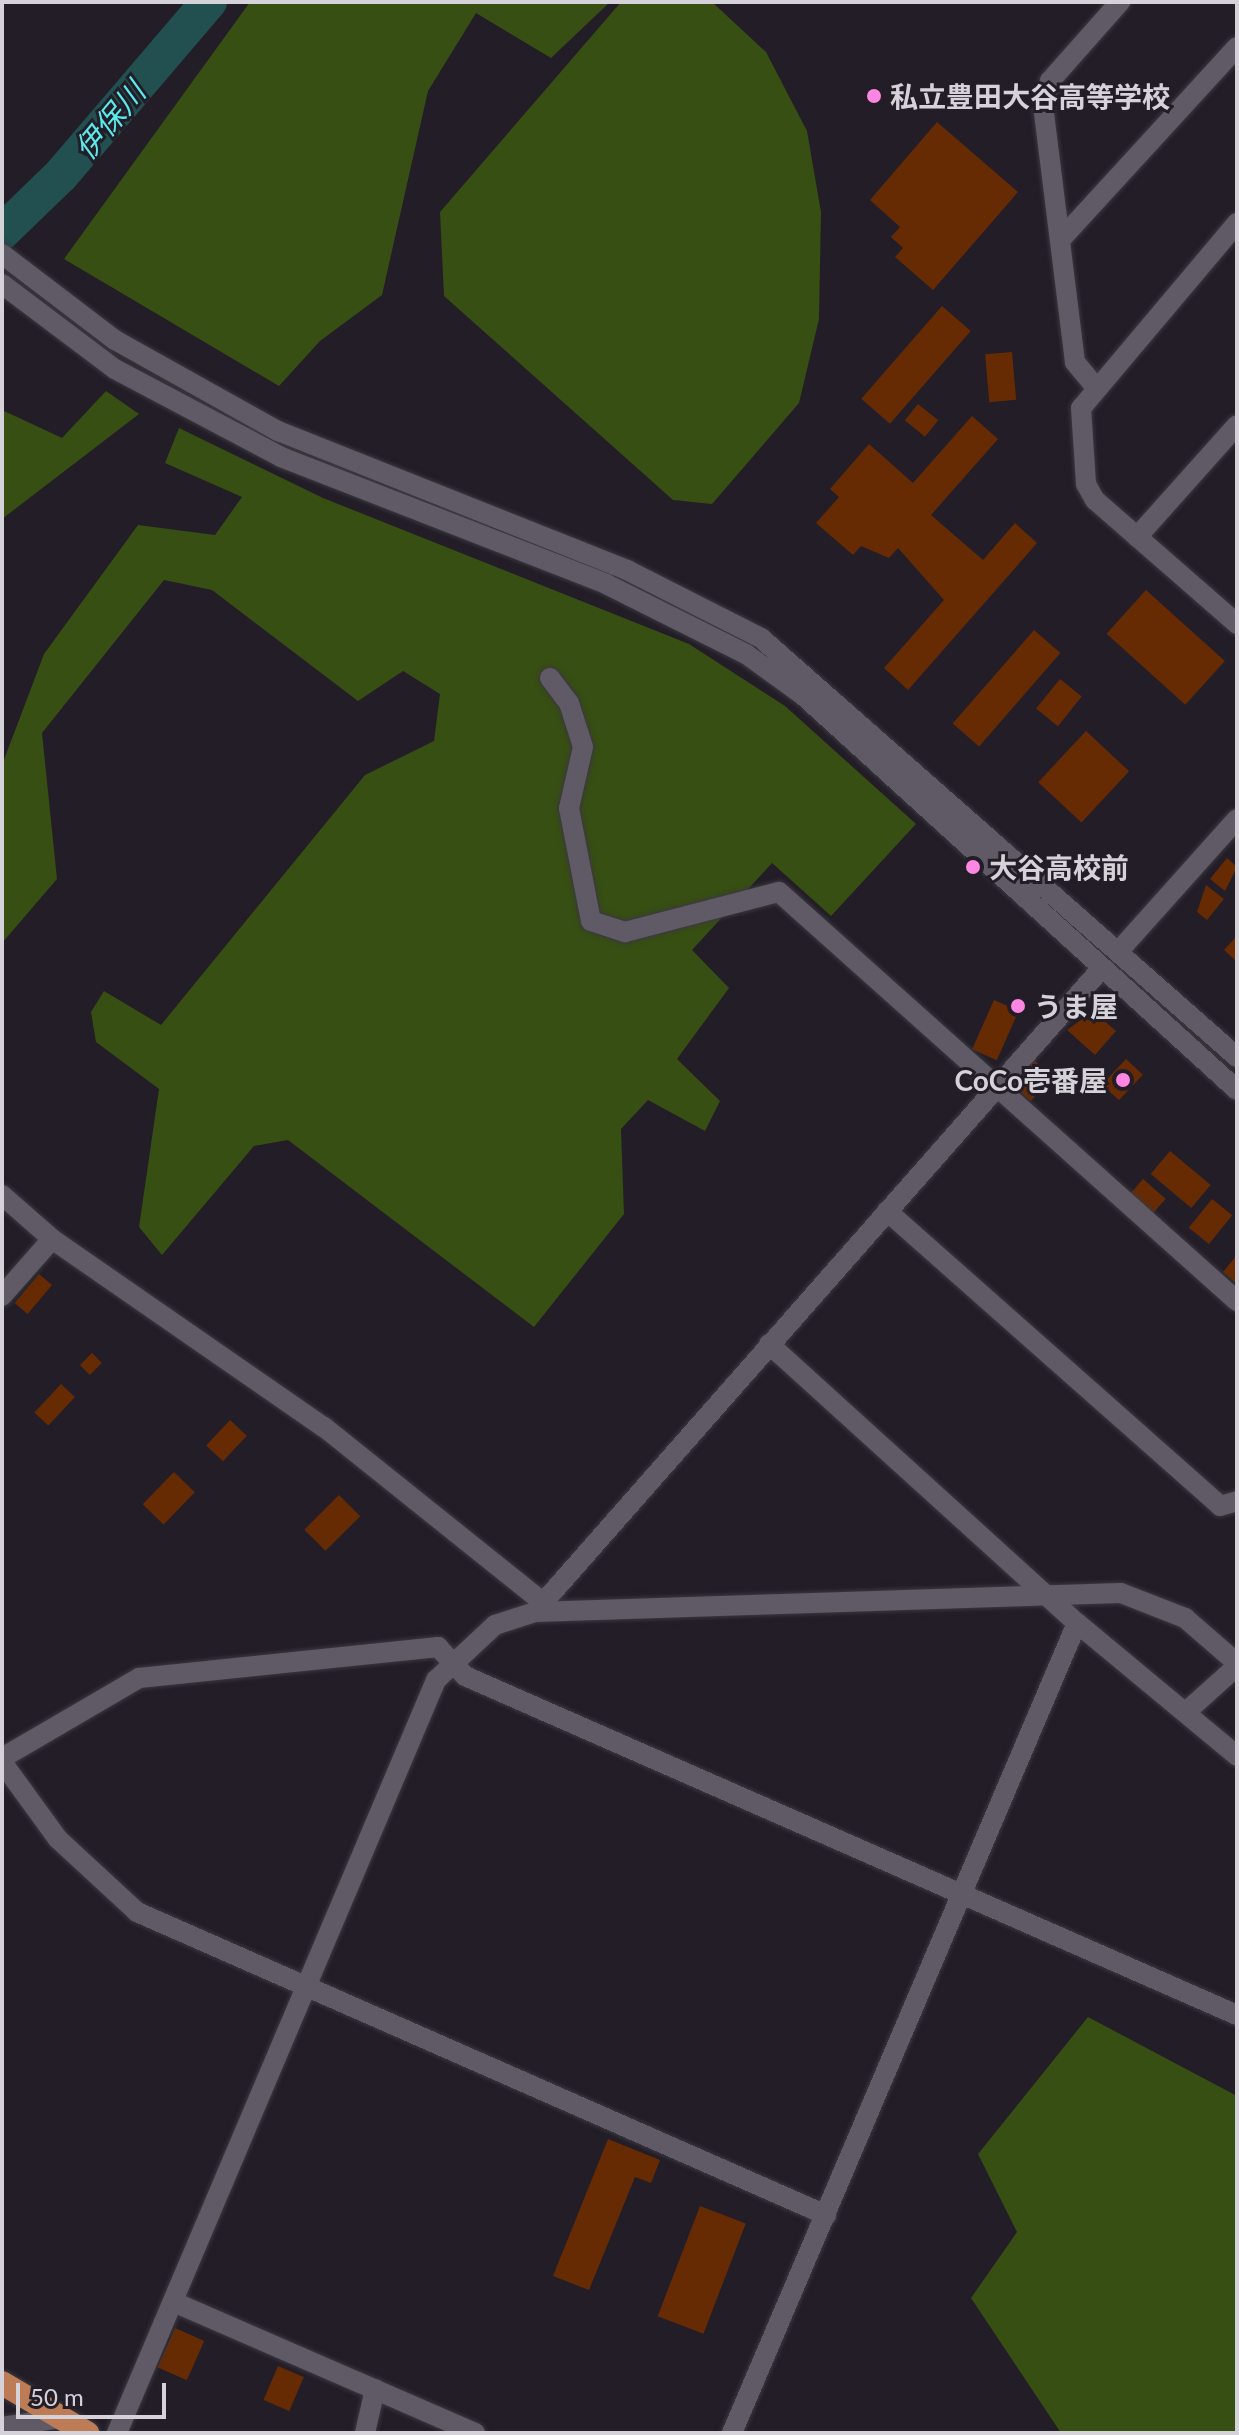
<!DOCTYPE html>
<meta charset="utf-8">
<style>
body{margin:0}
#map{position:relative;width:1239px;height:2435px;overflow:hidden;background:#221d27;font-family:Lato,"Noto Sans JP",sans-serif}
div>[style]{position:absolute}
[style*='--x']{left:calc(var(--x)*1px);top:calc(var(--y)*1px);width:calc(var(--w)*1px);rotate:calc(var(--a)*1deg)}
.green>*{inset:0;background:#374f12}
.river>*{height:36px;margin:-18px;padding:0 18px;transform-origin:18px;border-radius:18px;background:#224f50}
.building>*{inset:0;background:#672b04;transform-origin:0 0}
.roads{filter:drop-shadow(0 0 2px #3b383f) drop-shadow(0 0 2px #3b383f)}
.minor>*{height:20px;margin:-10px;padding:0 10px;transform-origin:10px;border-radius:10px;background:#605a66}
.highway>*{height:24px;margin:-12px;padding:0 12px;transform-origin:12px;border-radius:12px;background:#bd7c56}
.dots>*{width:22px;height:22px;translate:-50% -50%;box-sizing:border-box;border:4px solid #221d27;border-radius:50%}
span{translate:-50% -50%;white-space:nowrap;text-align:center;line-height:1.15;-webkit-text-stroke:6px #221d27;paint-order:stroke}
.poi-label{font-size:28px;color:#d5d2d9;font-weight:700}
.left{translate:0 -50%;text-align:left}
.right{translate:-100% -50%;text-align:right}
.water-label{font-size:30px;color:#59eaec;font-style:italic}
.frame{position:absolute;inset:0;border:4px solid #d5d2d9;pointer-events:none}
.scale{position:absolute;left:16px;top:2383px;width:150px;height:36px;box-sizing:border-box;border:4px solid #d5d2d9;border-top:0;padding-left:10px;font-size:24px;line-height:28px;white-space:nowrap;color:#d5d2d9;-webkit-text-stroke:6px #221d27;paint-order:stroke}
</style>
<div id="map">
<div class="green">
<i style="clip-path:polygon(250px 2px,610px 2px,551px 58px,476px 13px,428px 91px,382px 295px,320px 341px,279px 386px,64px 259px)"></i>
<i style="clip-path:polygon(621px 2px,712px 2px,766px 52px,807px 131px,821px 212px,819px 319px,799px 403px,712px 504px,673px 500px,444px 296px,440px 212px)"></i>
<i style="clip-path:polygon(106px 391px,139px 414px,2px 519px,2px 410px,62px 438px)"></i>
<i style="clip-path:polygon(179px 428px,323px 498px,689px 644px,785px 706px,916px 824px,831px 916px,772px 863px,692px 950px,729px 988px,677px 1059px,720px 1101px,705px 1131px,648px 1100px,621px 1129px,624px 1214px,534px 1327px,288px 1140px,254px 1146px,162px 1255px,139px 1227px,159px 1089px,96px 1042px,91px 1012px,104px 991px,161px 1025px,365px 775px,434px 741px,440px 694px,403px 671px,358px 701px,212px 590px,164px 580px,42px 733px,57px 879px,2px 943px,2px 765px,44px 654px,138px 525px,215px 535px,242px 497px,165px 463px)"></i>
<i style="clip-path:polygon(1088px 2017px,1237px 2096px,1237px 2433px,1061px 2433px,971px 2298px,1017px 2232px,978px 2154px)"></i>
</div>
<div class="river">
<i style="--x:2;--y:232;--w:82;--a:-44"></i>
<i style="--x:61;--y:175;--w:228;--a:-49.5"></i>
</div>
<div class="building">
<i style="clip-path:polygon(937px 122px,1018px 192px,933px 290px,895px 257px,903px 248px,891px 237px,900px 227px,870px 200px)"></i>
<i style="left:942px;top:306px;width:38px;height:123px;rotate:41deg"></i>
<i style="left:1012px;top:352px;width:48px;height:27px;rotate:85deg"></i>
<i style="left:918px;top:404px;width:26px;height:21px;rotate:39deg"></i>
<i style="clip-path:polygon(972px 416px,998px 439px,931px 515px,983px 560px,1015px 523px,1037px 543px,908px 690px,884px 668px,944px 600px,898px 548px,889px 558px,861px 546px,853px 555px,816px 523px,839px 497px,830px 489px,869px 444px,913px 483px)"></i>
<i style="left:1146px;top:590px;width:106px;height:59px;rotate:42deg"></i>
<i style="left:1034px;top:630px;width:35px;height:124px;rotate:41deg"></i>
<i style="left:1060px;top:679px;width:28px;height:38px;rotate:39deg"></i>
<i style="left:1086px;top:731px;width:59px;height:70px;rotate:43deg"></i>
<i style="clip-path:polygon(1227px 858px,1237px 867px,1225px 891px,1210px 879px)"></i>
<i style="clip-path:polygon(1206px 885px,1224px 899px,1207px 920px,1197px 912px)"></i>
<i style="clip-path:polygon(1237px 936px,1237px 962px,1224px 950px)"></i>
<i style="left:994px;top:1000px;width:27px;height:54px;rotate:24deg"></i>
<i style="clip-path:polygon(1093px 1011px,1116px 1031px,1095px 1055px,1067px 1030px)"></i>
<i style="left:1126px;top:1059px;width:23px;height:35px;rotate:43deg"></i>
<i style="left:1034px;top:1060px;width:25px;height:33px;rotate:42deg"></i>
<i style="left:1170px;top:1151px;width:53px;height:30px;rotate:40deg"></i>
<i style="left:1143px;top:1179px;width:30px;height:21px;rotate:41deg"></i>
<i style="left:1212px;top:1199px;width:26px;height:37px;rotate:39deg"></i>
<i style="clip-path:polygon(1237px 1255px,1237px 1284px,1223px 1272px)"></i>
<i style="left:39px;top:1274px;width:17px;height:38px;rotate:40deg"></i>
<i style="left:92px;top:1353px;width:14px;height:17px;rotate:45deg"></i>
<i style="left:61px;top:1384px;width:19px;height:39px;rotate:43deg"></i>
<i style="left:230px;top:1420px;width:23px;height:35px;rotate:43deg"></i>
<i style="left:174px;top:1472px;width:29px;height:45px;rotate:44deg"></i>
<i style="left:339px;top:1495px;width:30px;height:49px;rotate:45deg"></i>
<i style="clip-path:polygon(608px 2139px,660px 2160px,651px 2183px,635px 2177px,589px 2290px,553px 2276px)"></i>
<i style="left:700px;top:2206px;width:49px;height:118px;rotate:21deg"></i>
<i style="left:175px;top:2328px;width:32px;height:43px;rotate:24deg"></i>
<i style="left:278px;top:2366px;width:28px;height:37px;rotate:23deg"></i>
</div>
<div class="roads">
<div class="minor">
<i style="--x:1237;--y:223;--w:242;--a:130.1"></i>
<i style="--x:1081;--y:408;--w:76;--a:86.2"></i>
<i style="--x:1086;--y:484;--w:18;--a:61"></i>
<i style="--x:1095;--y:500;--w:189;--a:41.1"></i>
<i style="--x:1062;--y:238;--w:259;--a:-47.5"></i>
<i style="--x:2;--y:254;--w:142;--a:37.3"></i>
<i style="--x:115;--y:340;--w:187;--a:29.2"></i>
<i style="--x:278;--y:431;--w:376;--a:21.7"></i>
<i style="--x:627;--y:570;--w:150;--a:26.9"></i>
<i style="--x:761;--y:638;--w:634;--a:41.36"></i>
<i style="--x:2;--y:284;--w:141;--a:37"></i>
<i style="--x:115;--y:369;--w:188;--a:27.9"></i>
<i style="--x:281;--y:457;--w:349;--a:21.3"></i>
<i style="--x:606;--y:584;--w:157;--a:26.6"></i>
<i style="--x:746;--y:654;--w:72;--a:35.9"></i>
<i style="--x:804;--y:696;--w:585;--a:42.3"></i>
<i style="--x:1094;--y:385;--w:30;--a:-130"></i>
<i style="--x:1075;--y:362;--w:259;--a:-97.1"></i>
<i style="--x:1043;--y:105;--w:25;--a:-74"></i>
<i style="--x:1050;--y:81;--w:106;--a:-48.5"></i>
<i style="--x:1137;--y:537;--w:150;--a:-48.2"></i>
<i style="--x:550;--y:678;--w:31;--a:53"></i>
<i style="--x:569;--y:703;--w:46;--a:72.3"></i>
<i style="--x:583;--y:747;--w:63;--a:102.9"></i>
<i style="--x:569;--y:808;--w:115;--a:79"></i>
<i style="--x:591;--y:921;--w:36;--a:18"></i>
<i style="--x:625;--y:932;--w:159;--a:-14.6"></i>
<i style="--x:779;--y:892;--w:614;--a:41.77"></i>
<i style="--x:1118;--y:952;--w:178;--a:-48.2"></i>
<i style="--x:2;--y:1195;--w:67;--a:41.3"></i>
<i style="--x:52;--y:1239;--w:331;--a:34.7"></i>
<i style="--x:324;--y:1427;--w:278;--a:38.7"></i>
<i style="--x:887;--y:1211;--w:445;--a:41.5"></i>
<i style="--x:1220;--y:1506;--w:18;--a:-16"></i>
<i style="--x:2;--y:1296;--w:76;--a:-48.7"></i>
<i style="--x:769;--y:1344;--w:416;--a:42.2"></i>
<i style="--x:1077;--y:1623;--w:208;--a:39.7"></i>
<i style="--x:535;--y:1612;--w:858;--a:-48.64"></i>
<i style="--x:1186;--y:1712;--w:69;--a:-42"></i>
<i style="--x:2;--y:1758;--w:159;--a:-30.3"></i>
<i style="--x:139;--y:1678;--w:301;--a:-5.9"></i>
<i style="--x:438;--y:1647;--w:40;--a:47"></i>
<i style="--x:465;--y:1676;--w:843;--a:23.71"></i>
<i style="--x:2;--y:1762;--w:95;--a:54"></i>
<i style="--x:58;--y:1839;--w:108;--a:42.7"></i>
<i style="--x:137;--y:1912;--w:753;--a:23.74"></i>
<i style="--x:176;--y:2303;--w:326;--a:23.5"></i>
<i style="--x:2;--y:2427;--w:60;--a:-8.7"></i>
<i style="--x:117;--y:2433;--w:818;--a:-67.04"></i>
<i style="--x:436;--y:1680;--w:81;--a:-43"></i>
<i style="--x:495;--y:1625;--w:42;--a:-18"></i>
<i style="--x:535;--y:1612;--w:586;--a:-1.86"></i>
<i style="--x:1121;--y:1593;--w:69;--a:21.3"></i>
<i style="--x:1185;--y:1618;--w:69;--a:40.9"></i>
<i style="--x:365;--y:2433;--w:45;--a:-77.2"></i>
<i style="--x:732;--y:2433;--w:880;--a:-66.93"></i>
</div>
<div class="highway">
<i style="--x:2;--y:2383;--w:99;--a:30.5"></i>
</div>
</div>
<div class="dots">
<i style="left:874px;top:96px;background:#fd86e2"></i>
<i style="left:973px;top:867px;background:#fd86e2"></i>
<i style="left:1018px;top:1006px;background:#fd86e2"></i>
<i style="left:1123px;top:1080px;background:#fd86e2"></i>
</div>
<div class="poi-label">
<span class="left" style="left:890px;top:96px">私立豊田大谷高等学校</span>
<span class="left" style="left:989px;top:867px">大谷高校前</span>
<span class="left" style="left:1034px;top:1006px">うま屋</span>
<span class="right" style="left:1107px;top:1080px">CoCo壱番屋</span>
</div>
<div class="water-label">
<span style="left:109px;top:120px;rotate:-50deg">伊保川</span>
</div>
<div class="frame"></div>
<div class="scale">50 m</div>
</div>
